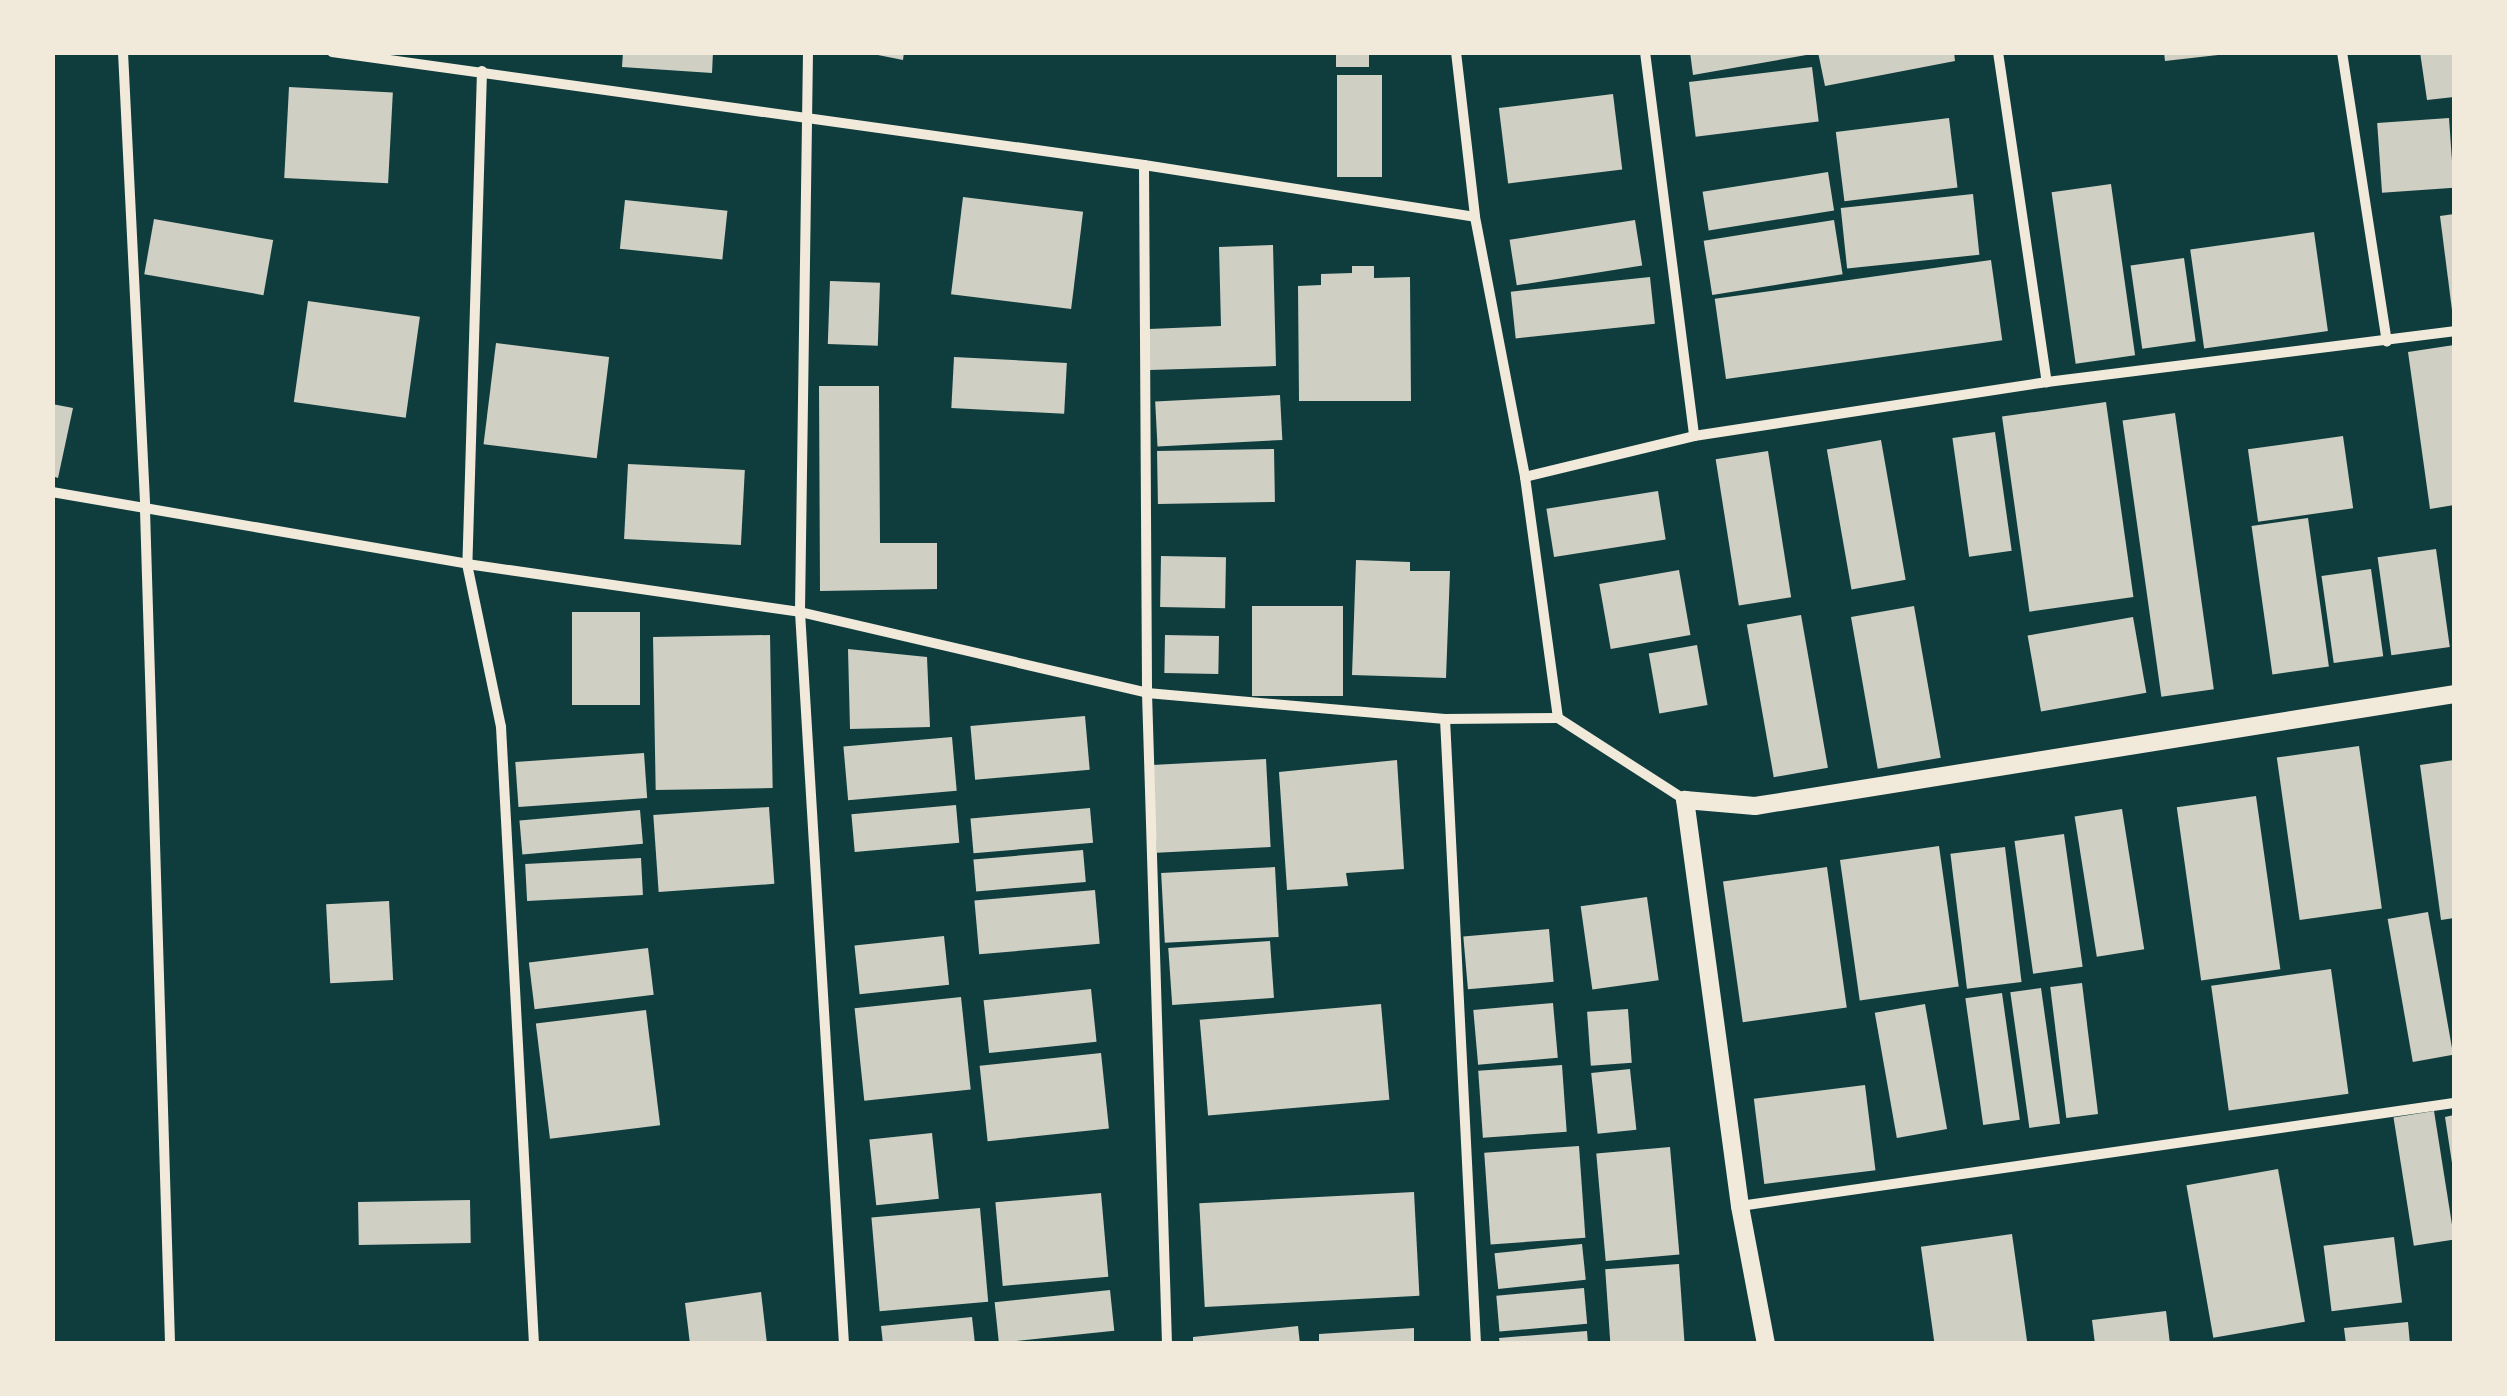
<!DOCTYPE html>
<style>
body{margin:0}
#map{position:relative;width:2507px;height:1396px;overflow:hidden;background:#0f3d3e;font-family:Cabin,sans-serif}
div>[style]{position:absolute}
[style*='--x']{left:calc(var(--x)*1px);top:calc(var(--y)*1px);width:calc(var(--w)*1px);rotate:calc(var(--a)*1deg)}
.building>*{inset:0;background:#cfcfc3;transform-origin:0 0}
.minor>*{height:10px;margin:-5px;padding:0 5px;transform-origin:5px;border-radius:5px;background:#f1e9da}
.tertiary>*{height:18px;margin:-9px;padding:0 9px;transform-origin:9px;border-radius:9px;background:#f1e9da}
span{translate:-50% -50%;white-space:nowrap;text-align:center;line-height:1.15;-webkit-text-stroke:8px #f1e9da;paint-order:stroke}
.frame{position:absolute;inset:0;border:55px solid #f1e9da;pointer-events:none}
</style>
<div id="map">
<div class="building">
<i style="clip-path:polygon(623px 52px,713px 52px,712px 73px,622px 67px)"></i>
<i style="clip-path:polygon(863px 52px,904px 52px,903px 60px)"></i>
<i style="left:1336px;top:52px;width:33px;height:15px"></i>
<i style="clip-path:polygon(1690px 52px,1812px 52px,1812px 54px,1693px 75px)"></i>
<i style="clip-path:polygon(1818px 52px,1954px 52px,1955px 61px,1825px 86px)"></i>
<i style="clip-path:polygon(2164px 52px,2218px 52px,2218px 55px,2165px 61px)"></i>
<i style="clip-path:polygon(2420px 52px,2454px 52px,2454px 97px,2427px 100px)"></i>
<i style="left:1812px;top:67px;width:55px;height:124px;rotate:83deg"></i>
<i style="left:1337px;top:75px;width:45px;height:102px"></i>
<i style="left:289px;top:87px;width:104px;height:91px;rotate:3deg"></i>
<i style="left:1613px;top:94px;width:76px;height:115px;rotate:83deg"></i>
<i style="left:1949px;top:118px;width:70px;height:114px;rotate:83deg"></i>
<i style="left:2449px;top:118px;width:70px;height:72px;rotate:86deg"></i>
<i style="left:1828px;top:172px;width:39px;height:127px;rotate:81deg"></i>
<i style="left:2111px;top:184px;width:173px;height:60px;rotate:82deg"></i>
<i style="left:1973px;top:194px;width:61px;height:133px;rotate:84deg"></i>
<i style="left:963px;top:197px;width:121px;height:98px;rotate:7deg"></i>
<i style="left:625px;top:200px;width:103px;height:49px;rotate:6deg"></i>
<i style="clip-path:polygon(2454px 214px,2454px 310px,2452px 310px,2440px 216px)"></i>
<i style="left:154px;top:219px;width:121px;height:56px;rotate:10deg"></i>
<i style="left:1635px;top:220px;width:46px;height:127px;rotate:81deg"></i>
<i style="left:1834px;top:220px;width:55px;height:132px;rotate:81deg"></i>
<i style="left:2314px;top:232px;width:100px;height:125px;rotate:82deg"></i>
<i style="clip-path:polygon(1273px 245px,1276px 366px,1150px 370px,1149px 329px,1221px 326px,1219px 247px)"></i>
<i style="left:2184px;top:258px;width:84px;height:54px;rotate:82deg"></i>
<i style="left:1991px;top:260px;width:81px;height:279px;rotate:82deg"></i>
<i style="clip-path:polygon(1352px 266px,1374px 266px,1374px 278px,1410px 277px,1411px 401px,1299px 401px,1298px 286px,1321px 285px,1321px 274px,1352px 273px)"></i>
<i style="left:1650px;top:277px;width:47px;height:140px;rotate:84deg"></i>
<i style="left:830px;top:281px;width:50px;height:63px;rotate:2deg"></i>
<i style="left:308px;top:301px;width:113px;height:102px;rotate:8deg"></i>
<i style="left:496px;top:343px;width:114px;height:102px;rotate:7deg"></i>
<i style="clip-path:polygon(2454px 345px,2454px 505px,2430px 509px,2408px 352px)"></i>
<i style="left:954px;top:357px;width:113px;height:51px;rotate:3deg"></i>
<i style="clip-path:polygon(819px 386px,879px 386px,880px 543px,937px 543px,937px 589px,820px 591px)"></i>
<i style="left:1280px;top:395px;width:45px;height:125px;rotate:87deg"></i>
<i style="left:2106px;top:402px;width:197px;height:105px;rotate:82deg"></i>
<i style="clip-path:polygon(52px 404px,73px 408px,58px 478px,52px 476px)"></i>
<i style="left:2175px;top:413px;width:279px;height:53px;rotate:82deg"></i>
<i style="left:1995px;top:432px;width:120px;height:43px;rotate:82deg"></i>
<i style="left:2343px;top:436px;width:73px;height:96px;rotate:82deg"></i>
<i style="left:1881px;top:440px;width:142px;height:55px;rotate:80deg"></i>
<i style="left:1274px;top:449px;width:53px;height:117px;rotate:89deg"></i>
<i style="left:1768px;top:451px;width:148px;height:53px;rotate:81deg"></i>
<i style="left:628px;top:464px;width:117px;height:75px;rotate:3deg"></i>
<i style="left:1658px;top:491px;width:49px;height:113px;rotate:81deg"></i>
<i style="left:2308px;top:518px;width:150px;height:57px;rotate:82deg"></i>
<i style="left:2436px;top:549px;width:99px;height:59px;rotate:82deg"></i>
<i style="left:1161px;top:556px;width:65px;height:51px;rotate:1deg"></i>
<i style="clip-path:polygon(1356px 560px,1410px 562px,1410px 571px,1450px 571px,1446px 678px,1352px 675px)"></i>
<i style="left:2371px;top:569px;width:88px;height:50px;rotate:82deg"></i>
<i style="left:1679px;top:570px;width:66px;height:81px;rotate:80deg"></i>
<i style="left:1252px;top:606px;width:91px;height:90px"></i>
<i style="left:1914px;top:606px;width:154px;height:64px;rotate:80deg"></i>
<i style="left:572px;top:612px;width:68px;height:93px"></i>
<i style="left:1801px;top:615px;width:155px;height:55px;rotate:80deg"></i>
<i style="left:2133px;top:617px;width:77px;height:107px;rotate:80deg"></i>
<i style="left:770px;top:635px;width:153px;height:117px;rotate:89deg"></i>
<i style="left:1165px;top:635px;width:54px;height:38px;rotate:1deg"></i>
<i style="left:1697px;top:645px;width:61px;height:49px;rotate:80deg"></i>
<i style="clip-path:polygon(848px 649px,927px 657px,930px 727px,850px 729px)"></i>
<i style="left:1085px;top:716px;width:54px;height:115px;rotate:85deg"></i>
<i style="left:952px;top:737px;width:54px;height:109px;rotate:85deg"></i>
<i style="left:2359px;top:746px;width:164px;height:83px;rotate:82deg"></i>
<i style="left:644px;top:753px;width:45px;height:129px;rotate:86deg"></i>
<i style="left:1266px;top:759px;width:88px;height:114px;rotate:87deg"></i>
<i style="clip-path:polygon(1397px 760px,1404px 869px,1346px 873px,1348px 886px,1287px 890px,1279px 772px)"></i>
<i style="clip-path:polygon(2454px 760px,2454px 918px,2441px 920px,2420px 765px)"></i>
<i style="left:2256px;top:796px;width:175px;height:80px;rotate:82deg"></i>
<i style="left:956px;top:805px;width:38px;height:105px;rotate:85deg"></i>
<i style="left:769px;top:807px;width:77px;height:116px;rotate:86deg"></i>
<i style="left:1090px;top:808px;width:35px;height:120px;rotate:85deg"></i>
<i style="left:2122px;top:809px;width:142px;height:48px;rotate:81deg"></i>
<i style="left:640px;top:810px;width:34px;height:121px;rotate:85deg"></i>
<i style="left:2064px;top:834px;width:134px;height:50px;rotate:82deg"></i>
<i style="left:1939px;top:846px;width:142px;height:100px;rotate:82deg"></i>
<i style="left:2005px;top:847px;width:136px;height:55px;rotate:83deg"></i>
<i style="left:1083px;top:850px;width:32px;height:110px;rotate:85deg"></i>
<i style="left:641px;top:858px;width:37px;height:116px;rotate:87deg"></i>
<i style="left:1275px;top:867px;width:70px;height:114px;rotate:87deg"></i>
<i style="left:1827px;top:867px;width:142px;height:105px;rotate:82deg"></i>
<i style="left:1095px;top:890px;width:54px;height:121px;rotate:85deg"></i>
<i style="left:1647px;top:897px;width:84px;height:67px;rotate:82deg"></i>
<i style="left:389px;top:901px;width:79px;height:63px;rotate:87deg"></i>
<i style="left:2428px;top:912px;width:145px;height:41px;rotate:80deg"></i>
<i style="left:1549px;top:929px;width:53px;height:86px;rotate:85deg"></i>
<i style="left:944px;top:936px;width:49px;height:90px;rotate:84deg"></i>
<i style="left:1270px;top:941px;width:57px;height:102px;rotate:86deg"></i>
<i style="left:648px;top:948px;width:47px;height:120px;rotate:83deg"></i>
<i style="left:2331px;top:969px;width:126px;height:121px;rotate:82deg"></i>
<i style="left:2082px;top:983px;width:132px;height:32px;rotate:83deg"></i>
<i style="left:2041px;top:988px;width:137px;height:31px;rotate:82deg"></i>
<i style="left:1091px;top:989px;width:53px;height:108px;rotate:84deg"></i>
<i style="left:2002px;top:993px;width:128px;height:37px;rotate:82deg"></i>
<i style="left:961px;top:997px;width:93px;height:107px;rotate:84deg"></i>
<i style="left:1553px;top:1003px;width:55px;height:80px;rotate:85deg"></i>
<i style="left:1381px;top:1004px;width:96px;height:182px;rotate:85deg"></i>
<i style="left:1925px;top:1004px;width:127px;height:51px;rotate:80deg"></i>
<i style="left:1628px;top:1009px;width:54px;height:41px;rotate:86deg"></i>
<i style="left:646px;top:1010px;width:116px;height:111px;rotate:83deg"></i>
<i style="left:1101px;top:1053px;width:76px;height:122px;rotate:84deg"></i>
<i style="left:1562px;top:1065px;width:67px;height:84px;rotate:86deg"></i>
<i style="left:1630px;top:1069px;width:61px;height:39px;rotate:84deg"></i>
<i style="left:1865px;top:1085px;width:86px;height:112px;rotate:83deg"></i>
<i style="left:2434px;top:1111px;width:130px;height:41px;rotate:81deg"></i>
<i style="clip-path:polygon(2454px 1115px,2454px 1163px,2452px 1163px,2445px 1117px)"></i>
<i style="left:932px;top:1133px;width:66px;height:63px;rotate:84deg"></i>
<i style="left:1579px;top:1146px;width:92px;height:95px;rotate:86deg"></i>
<i style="left:1670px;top:1147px;width:108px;height:74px;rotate:85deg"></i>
<i style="left:2278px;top:1169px;width:155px;height:93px;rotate:80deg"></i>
<i style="left:1414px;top:1192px;width:104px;height:215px;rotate:87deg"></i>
<i style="left:1101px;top:1193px;width:84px;height:106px;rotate:85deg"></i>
<i style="left:470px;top:1200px;width:43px;height:112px;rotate:89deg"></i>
<i style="left:980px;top:1208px;width:94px;height:109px;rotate:85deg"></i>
<i style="left:2012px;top:1234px;width:111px;height:92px;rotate:82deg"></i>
<i style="left:2394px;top:1237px;width:66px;height:71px;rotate:83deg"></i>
<i style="left:1582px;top:1244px;width:36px;height:88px;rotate:84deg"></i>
<i style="left:1679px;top:1264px;width:80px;height:74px;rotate:86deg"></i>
<i style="left:1584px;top:1288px;width:36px;height:88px;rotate:85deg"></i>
<i style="left:1110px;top:1290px;width:41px;height:116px;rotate:84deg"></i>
<i style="clip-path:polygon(761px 1292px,767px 1344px,690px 1344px,685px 1303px)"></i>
<i style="clip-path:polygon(2166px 1311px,2170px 1344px,2095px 1344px,2092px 1320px)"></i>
<i style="clip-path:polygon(972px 1317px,975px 1344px,883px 1344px,881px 1326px)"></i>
<i style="clip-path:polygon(2408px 1322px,2410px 1344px,2346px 1344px,2344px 1328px)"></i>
<i style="clip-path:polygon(1298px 1326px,1300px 1344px,1193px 1344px,1193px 1337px)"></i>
<i style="clip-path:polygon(1414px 1328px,1414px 1344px,1319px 1344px,1319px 1334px)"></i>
<i style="clip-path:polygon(1587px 1331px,1588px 1344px,1500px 1344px,1499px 1338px)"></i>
</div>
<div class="minor">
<i style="--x:123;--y:52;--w:459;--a:87.2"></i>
<i style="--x:145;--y:510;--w:834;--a:88.28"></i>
<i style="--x:332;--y:52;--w:820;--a:7.92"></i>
<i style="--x:1144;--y:165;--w:335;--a:8.9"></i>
<i style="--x:808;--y:52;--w:560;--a:90.82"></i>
<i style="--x:800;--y:612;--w:733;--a:86.56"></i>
<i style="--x:1456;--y:52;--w:166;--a:83.4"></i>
<i style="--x:1475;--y:217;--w:265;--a:79.1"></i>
<i style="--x:1525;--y:477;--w:243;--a:82.2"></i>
<i style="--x:1558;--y:718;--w:151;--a:32.8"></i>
<i style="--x:1645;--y:52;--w:387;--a:82.7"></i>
<i style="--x:1998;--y:52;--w:334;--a:81.6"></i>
<i style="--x:2342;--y:52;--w:293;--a:81.2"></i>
<i style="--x:482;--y:71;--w:493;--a:91.7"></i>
<i style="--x:467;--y:564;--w:167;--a:78.2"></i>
<i style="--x:501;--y:727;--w:618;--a:86.94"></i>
<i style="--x:1144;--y:165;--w:528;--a:89.67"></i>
<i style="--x:1147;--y:693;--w:651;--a:88.24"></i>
<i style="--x:1525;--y:477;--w:174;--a:-13.6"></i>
<i style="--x:1694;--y:436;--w:357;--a:-8.7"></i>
<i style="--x:2047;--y:382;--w:410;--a:-7.1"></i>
<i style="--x:52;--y:492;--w:421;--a:9.8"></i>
<i style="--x:467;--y:564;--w:336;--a:8.2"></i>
<i style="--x:800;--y:612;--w:356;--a:13.1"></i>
<i style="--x:1147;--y:693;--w:299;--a:5"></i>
<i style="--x:1445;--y:719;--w:113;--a:-0.5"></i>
<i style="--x:1445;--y:719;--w:626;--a:87.16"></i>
<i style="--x:1740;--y:1206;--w:721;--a:-8.21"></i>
</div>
<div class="tertiary">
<i style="--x:1766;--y:1344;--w:140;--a:-100.7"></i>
<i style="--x:1740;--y:1206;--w:410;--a:-97.7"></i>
<i style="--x:1685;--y:800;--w:70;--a:4.9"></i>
<i style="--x:1755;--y:806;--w:708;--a:-9.1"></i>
</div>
<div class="frame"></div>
</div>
